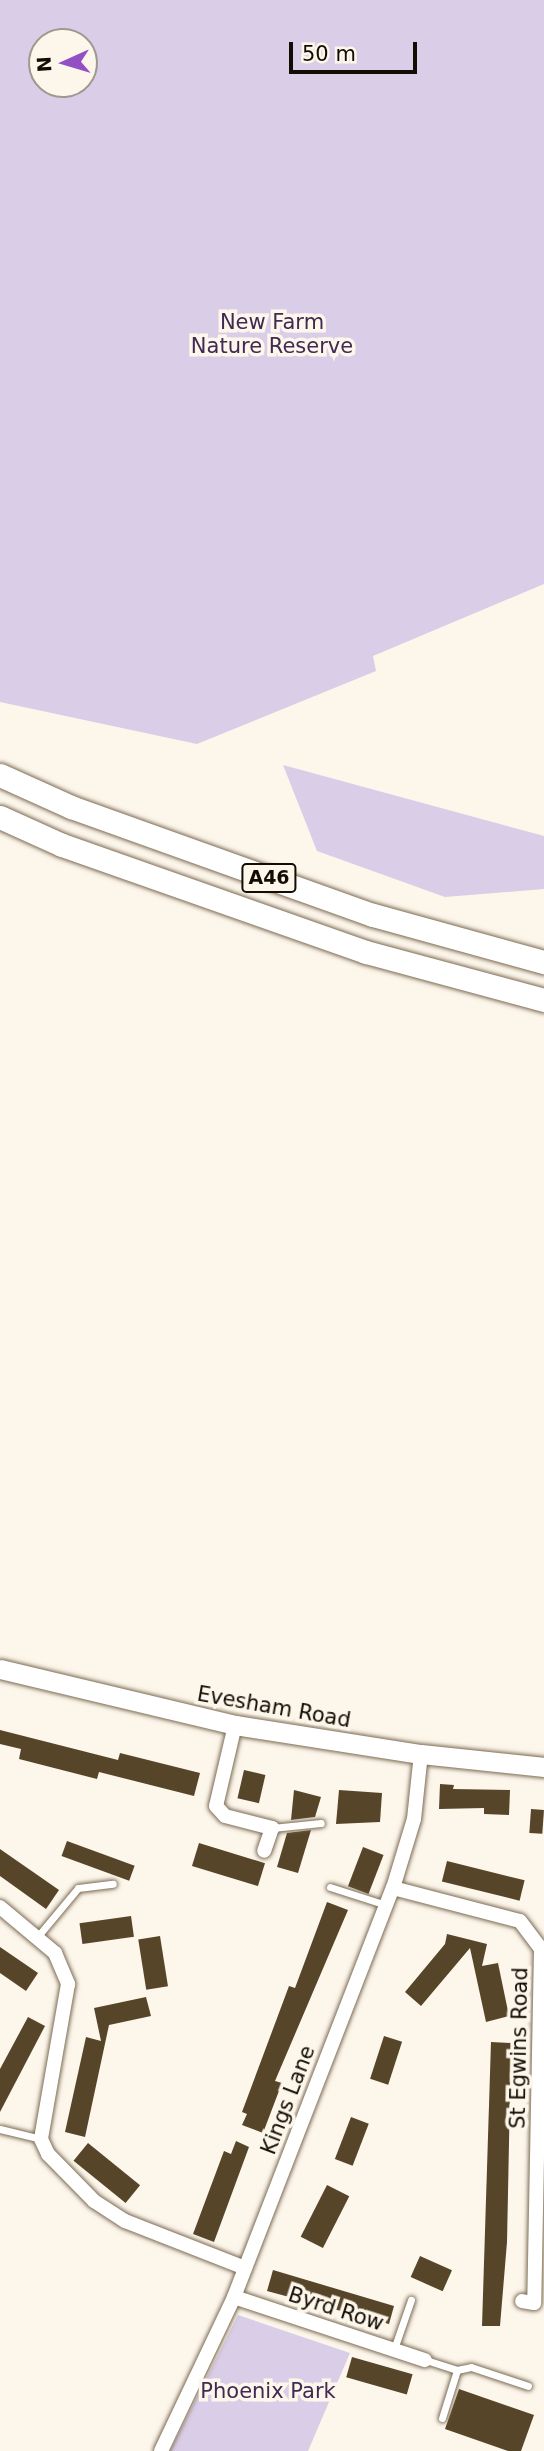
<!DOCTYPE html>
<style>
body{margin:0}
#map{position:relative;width:544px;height:2451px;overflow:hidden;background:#fdf6eb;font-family:"DejaVu Sans",sans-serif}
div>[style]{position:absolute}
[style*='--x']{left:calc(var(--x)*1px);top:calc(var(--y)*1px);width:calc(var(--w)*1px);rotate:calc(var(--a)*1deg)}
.green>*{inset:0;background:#dacde8}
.building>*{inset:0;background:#574529;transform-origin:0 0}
.roads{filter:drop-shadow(0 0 2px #7b6b53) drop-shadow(0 0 2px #7b6b53)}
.service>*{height:7px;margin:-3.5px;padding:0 3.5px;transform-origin:3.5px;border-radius:3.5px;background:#fff}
.minor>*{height:14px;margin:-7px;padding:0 7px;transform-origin:7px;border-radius:7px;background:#fff}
.secondary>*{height:19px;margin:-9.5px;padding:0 9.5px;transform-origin:9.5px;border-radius:9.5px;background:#fff}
.trunk>*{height:23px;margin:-11.5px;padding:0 11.5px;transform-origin:11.5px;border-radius:11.5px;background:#fff}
span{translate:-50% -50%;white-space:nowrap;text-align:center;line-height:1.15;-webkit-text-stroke:7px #fdf6eb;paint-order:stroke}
.shield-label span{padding:2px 5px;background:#fdf6eb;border:2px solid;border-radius:5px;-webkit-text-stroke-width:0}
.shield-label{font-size:19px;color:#120c04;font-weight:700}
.park-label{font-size:21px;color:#412954}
.street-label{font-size:21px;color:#120c04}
.north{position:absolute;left:28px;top:28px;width:70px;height:70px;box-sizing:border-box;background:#fdf6eb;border:2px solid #9f988f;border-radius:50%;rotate:266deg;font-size:19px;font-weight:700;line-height:28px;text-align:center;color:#120c04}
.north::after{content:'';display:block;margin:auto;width:24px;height:32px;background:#9350c4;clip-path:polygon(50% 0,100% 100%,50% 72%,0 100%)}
.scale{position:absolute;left:289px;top:42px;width:128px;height:32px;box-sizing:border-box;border:4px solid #120c04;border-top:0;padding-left:9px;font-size:21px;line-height:24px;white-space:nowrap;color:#120c04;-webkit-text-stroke:5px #fdf6eb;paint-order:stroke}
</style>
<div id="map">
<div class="green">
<i style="clip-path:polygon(evenodd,0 0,544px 0,544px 584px,373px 656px,376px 671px,197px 744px,0 702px,0 0,42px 42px,84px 42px,84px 84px,42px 84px,42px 42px)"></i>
<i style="clip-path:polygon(283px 765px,544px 836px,544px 889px,445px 897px,317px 851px)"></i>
<i style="clip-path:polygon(238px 2315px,350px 2353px,308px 2451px,170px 2451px)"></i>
</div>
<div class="building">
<i style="clip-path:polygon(0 1730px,118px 1760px,120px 1753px,200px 1773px,194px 1796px,99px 1772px,97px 1779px,19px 1759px,21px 1749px,0 1744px)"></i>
<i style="left:244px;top:1770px;width:22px;height:29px;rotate:13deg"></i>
<i style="clip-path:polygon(440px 1784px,454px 1785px,453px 1789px,510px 1790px,509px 1815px,484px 1814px,484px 1808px,439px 1809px)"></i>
<i style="clip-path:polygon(294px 1790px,321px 1797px,315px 1817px,291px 1820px)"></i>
<i style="clip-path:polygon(339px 1790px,382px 1793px,380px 1822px,336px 1824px)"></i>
<i style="left:531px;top:1809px;width:13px;height:24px;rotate:4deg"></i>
<i style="clip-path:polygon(311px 1830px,298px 1873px,277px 1867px,287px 1833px)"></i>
<i style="left:67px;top:1841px;width:72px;height:16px;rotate:20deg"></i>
<i style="left:199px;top:1843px;width:69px;height:24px;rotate:17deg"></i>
<i style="left:363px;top:1847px;width:22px;height:42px;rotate:21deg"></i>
<i style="clip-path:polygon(0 1849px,59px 1890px,46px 1909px,0 1876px)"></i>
<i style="left:447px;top:1861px;width:80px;height:21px;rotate:14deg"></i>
<i style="clip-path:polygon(327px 1902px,348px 1910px,275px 2081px,282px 2083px,263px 2133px,242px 2125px,247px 2114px,242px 2112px,289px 1986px,295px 1988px)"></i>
<i style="left:131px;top:1916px;width:21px;height:52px;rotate:82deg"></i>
<i style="clip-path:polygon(447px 1934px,487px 1944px,482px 1966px,498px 1963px,509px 2016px,486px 2022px,470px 1948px,421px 2006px,405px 1992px,445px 1944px)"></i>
<i style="left:160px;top:1936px;width:51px;height:22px;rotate:81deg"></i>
<i style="clip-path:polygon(0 1947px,38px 1973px,26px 1991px,0 1973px)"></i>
<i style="clip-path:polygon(146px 1997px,151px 2016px,109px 2025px,85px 2137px,65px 2132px,86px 2037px,101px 2041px,94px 2008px)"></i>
<i style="clip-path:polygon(28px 2017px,45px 2026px,0 2112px,0 2069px)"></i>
<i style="left:384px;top:2036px;width:19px;height:45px;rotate:18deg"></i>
<i style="clip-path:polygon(491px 2042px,511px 2043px,507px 2242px,500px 2326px,482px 2326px)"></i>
<i style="left:351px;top:2117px;width:19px;height:45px;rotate:21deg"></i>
<i style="clip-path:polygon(236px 2141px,249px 2147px,214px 2242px,193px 2234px,224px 2151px,231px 2154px)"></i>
<i style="left:88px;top:2143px;width:67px;height:23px;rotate:39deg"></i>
<i style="left:327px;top:2185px;width:25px;height:58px;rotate:27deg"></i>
<i style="left:420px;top:2256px;width:35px;height:23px;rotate:24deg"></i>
<i style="clip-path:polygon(273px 2270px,394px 2306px,389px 2324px,267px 2291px)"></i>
<i style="left:352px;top:2357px;width:63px;height:21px;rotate:16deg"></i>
<i style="clip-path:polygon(459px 2389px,534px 2415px,521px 2451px,508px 2451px,445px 2429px)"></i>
</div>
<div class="roads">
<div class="service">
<i style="--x:272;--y:1828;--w:49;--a:-5.8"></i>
<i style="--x:330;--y:1887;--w:59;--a:17.8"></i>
<i style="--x:38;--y:1936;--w:62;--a:-50.2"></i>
<i style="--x:78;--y:1888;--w:35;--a:-7"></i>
<i style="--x:0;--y:2129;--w:42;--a:13.7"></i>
<i style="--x:394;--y:2349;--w:52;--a:-70.9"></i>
<i style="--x:426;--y:2360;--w:33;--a:18"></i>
<i style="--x:457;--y:2370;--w:14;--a:-12"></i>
<i style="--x:471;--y:2367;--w:60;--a:18.4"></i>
<i style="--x:442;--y:2418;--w:50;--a:-72.6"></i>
</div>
<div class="minor">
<i style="--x:235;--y:1725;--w:83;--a:103.2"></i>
<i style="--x:216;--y:1806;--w:13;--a:48"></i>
<i style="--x:225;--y:1816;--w:49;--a:14.3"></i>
<i style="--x:272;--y:1828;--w:24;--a:109"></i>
<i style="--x:393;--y:1888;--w:131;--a:14.6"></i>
<i style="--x:520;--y:1921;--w:35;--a:53"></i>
<i style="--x:541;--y:1949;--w:354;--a:91.1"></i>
<i style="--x:534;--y:2303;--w:12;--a:-171"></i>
<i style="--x:0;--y:1907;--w:72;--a:39.9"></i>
<i style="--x:55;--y:1953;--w:34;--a:67"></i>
<i style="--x:68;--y:1984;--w:157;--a:99.9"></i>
<i style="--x:41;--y:2139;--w:17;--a:65"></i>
<i style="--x:48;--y:2154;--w:66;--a:45.6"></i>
<i style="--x:94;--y:2201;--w:37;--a:33"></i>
<i style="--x:125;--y:2221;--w:129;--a:21.4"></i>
<i style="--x:234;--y:2297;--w:201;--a:18.3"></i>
<i style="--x:161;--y:2451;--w:170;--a:-64.6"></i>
<i style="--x:234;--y:2297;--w:439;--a:-68.8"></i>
<i style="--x:393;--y:1888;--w:72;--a:-73.1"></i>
<i style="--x:414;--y:1819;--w:65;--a:-83.9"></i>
</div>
<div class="secondary">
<i style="--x:0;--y:1669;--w:242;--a:13.4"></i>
<i style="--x:235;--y:1725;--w:188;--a:8.9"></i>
<i style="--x:421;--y:1754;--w:124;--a:6"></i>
</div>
<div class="trunk">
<i style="--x:0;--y:775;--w:78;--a:24.3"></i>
<i style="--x:71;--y:807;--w:321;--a:19.7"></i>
<i style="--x:373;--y:915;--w:177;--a:15.4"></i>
<i style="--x:0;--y:817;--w:68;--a:24.3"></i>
<i style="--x:62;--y:845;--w:322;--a:19.4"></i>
<i style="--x:366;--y:952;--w:184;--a:15.1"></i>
</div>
</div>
<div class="shield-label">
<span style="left:269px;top:878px">A46</span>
</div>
<div class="park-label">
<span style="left:272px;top:334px">New Farm<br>Nature Reserve</span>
<span style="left:268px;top:2391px">Phoenix Park</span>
</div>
<div class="street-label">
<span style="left:274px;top:1707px;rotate:10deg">Evesham Road</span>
<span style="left:519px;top:2048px;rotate:-89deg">St Egwins Road</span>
<span style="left:288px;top:2100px;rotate:-69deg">Kings Lane</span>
<span style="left:336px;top:2309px;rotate:18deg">Byrd Row</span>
</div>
<div class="north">N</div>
<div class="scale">50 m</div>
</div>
